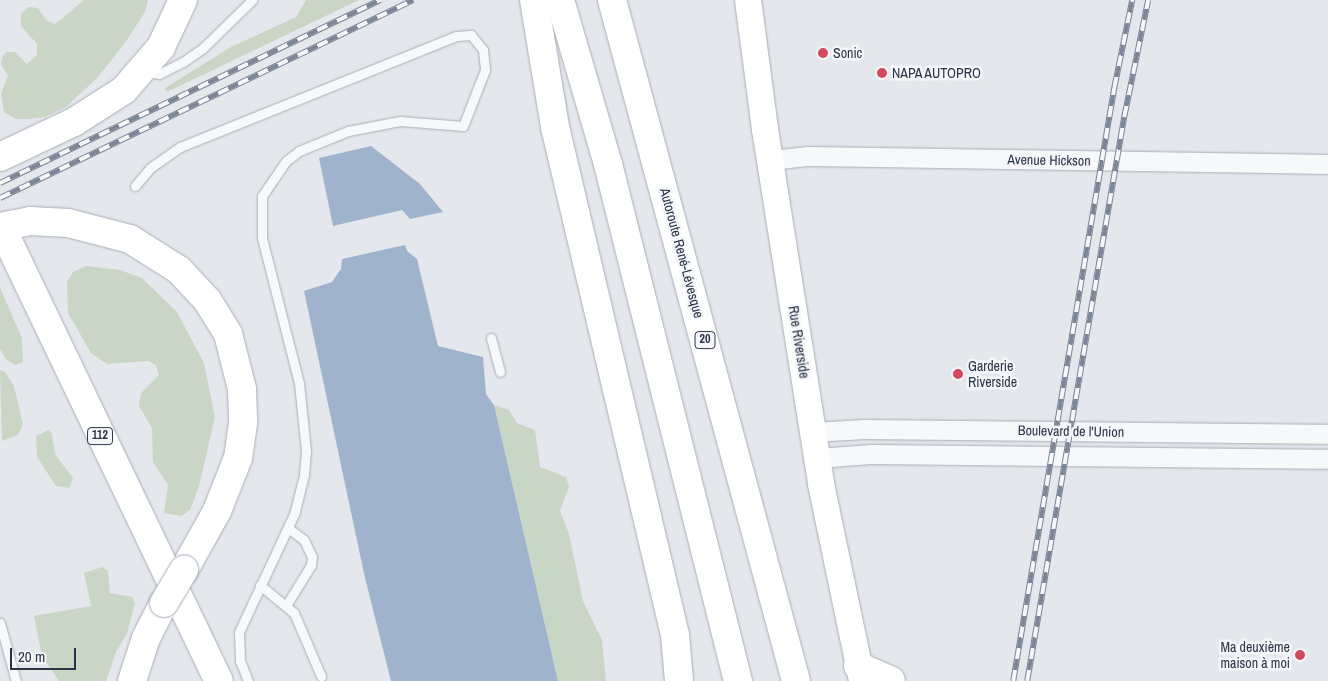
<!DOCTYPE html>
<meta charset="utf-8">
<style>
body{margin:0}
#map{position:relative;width:1328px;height:681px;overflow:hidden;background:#e4e7ec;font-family:"Archivo Narrow",sans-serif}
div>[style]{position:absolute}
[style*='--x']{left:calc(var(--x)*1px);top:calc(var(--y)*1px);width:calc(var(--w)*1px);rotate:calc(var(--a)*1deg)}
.green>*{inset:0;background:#c9d6c5}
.water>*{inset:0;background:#9fb4cc}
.roads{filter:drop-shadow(0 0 1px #a9aeb7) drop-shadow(0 0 1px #a9aeb7)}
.lane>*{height:9px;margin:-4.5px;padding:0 4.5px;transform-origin:4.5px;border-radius:4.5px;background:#f7f8fa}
.street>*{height:19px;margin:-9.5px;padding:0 9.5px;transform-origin:9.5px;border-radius:9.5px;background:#f7f8fa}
.secondary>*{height:26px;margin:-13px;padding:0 13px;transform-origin:13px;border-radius:13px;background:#fff}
.primary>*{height:28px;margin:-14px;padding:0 14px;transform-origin:14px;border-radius:14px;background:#fff}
.highway>*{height:28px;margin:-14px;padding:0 14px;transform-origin:14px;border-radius:14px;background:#fff}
.rail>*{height:5.5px;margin-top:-2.75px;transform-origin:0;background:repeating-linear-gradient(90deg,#f4f6f9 0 11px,#7d8696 0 22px);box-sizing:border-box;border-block:1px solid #7d8696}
.bridges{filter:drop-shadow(0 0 1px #a3abb8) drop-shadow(0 0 1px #a3abb8)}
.primary-bridge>*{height:28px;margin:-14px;padding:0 14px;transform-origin:14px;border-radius:14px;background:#fff}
.dots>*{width:14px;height:14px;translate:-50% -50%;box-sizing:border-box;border:2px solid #f4f6f9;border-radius:50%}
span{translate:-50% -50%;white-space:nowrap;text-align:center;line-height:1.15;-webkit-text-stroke:5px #f4f6f9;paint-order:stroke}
.shield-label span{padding:1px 4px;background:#f4f6f9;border:1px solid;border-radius:4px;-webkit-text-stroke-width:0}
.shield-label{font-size:12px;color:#2b3445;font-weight:700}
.poi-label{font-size:14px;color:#2b3445}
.left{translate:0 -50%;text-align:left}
.right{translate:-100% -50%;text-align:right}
.street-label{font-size:14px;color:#2b3445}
.scale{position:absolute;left:10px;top:648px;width:66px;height:22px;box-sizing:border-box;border:2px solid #2b3445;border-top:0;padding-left:6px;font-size:15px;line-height:18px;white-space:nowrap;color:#2b3445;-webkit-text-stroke:4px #f4f6f9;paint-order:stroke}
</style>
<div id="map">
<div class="green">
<i style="clip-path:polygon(84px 0,148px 0,145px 12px,125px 43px,97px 78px,66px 107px,45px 117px,27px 119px,16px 119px,4px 112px,1px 93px,8px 76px,1px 64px,2px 58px,6px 52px,15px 52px,27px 64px,37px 55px,37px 44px,21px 26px,21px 14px,28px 7px,38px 8px,46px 20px,55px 24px)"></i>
<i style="clip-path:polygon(306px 0,359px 0,167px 92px,165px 88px,231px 47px,296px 17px)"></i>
<i style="clip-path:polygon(86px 266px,120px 270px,142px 278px,177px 312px,204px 363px,215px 417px,199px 486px,190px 510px,181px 516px,164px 513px,168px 485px,153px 462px,152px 428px,139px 406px,141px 393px,159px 375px,156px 365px,148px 361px,107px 364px,91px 353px,68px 313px,67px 282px,73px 272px)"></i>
<i style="clip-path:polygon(0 288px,22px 338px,23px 362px,15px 365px,6px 359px,0 349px)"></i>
<i style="clip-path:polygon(0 370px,5px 372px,14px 386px,23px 424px,18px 435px,2px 441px)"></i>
<i style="clip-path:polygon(494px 405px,509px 410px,517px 423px,535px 430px,540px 467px,566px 477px,569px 487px,560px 511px,569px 534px,583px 601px,602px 640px,606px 681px,558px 681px)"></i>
<i style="clip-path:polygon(49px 430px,52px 434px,55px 454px,73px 478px,69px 488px,56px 486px,37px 457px,36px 436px)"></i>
<i style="clip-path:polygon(102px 567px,108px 571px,110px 593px,132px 597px,135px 603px,127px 634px,116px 652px,106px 681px,59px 681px,42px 656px,34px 616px,91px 606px,84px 573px)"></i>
</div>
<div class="water">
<i style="clip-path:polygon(371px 146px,420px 184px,443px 212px,410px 219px,402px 210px,333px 226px,319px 158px)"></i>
<i style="clip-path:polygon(405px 245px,407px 251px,417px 259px,438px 346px,483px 357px,486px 394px,494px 405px,558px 681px,391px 681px,365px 578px,304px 291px,332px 282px,341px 269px,342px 259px)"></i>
</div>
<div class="roads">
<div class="lane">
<i style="--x:147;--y:72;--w:12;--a:9"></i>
<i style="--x:159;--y:74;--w:27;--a:-27"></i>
<i style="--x:183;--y:62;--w:24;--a:-35"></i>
<i style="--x:203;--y:48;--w:69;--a:-44.4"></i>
<i style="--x:135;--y:186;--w:23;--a:-50"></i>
<i style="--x:150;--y:168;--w:37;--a:-35"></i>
<i style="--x:180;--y:147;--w:297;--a:-21.9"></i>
<i style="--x:456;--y:36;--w:15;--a:-4"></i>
<i style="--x:471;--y:35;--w:19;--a:51"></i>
<i style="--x:483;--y:50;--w:20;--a:84"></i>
<i style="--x:485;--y:70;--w:60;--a:111.4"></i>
<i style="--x:463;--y:126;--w:63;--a:-175.5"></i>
<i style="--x:400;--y:121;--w:53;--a:169.1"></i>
<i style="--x:348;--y:131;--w:53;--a:157.8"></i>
<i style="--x:299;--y:151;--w:16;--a:142"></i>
<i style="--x:286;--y:161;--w:42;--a:124.4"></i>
<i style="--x:262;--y:196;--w:42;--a:90"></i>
<i style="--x:262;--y:238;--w:150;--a:75.7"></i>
<i style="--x:299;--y:383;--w:68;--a:84.1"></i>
<i style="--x:306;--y:451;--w:24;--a:95"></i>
<i style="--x:304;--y:475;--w:38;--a:104"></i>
<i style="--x:295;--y:512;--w:132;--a:115"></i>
<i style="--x:239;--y:632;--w:29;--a:88"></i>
<i style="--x:240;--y:661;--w:22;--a:68"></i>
<i style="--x:491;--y:338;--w:35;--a:75"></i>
<i style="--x:260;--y:585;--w:44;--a:39.5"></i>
<i style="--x:294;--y:613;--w:69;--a:66.8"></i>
<i style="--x:287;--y:604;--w:46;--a:-58.4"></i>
<i style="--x:311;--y:565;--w:8;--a:-83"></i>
<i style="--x:312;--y:557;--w:19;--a:-115"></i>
<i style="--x:304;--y:540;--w:20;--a:-143"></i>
<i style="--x:0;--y:623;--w:60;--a:74.6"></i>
</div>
<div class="street">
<i style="--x:770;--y:160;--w:39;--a:-6"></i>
<i style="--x:809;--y:156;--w:519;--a:0.88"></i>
<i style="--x:813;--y:432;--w:51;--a:-3.4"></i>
<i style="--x:864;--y:429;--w:464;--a:0.6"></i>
<i style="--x:817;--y:458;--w:54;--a:-4.2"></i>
<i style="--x:871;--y:454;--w:457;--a:0.6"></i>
</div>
<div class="secondary">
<i style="--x:748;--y:0;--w:130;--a:82.5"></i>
<i style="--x:765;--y:129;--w:359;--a:81"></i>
<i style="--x:821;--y:484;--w:201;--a:78.2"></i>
</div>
<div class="primary">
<i style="--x:0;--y:157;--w:82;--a:-25.3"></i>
<i style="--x:74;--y:122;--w:59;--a:-32.6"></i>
<i style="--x:124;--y:90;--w:57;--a:-49.3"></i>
<i style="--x:161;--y:47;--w:52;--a:-64.9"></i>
<i style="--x:0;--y:227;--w:31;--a:-11"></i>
<i style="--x:30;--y:221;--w:38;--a:3"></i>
<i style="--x:68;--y:223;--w:64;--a:14.5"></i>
<i style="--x:130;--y:239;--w:58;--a:32.3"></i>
<i style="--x:179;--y:270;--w:41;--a:47"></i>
<i style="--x:207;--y:300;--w:40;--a:58"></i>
<i style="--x:228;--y:334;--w:57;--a:75.7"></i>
<i style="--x:242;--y:389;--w:34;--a:88"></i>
<i style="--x:243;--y:423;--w:35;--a:98"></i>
<i style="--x:238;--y:458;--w:57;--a:111.6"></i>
<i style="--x:217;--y:511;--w:68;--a:119.2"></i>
<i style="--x:7;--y:239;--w:490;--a:64.4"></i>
<i style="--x:858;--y:666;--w:36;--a:24"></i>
<i style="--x:132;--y:681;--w:45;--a:-72"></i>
<i style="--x:146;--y:638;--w:39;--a:-63"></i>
</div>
<div class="highway">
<i style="--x:534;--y:0;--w:129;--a:80.6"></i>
<i style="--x:555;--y:127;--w:522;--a:76.71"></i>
<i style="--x:675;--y:635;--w:46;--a:85"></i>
<i style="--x:560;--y:0;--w:171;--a:73.7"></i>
<i style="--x:608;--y:164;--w:533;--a:75.89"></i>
<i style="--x:612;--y:0;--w:705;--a:74.88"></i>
</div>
</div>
<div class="rail">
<i style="--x:0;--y:183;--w:422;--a:-25.7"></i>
<i style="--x:0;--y:198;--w:458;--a:-25.6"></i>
<i style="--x:1013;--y:681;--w:602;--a:-80.33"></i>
<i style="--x:1114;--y:88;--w:90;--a:-78.4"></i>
<i style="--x:1027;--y:681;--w:572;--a:-80.24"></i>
<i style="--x:1124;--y:117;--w:119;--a:-78.4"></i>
</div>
<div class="bridges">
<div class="primary-bridge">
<i style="--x:164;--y:603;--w:39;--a:-59"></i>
</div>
</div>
<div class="dots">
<i style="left:823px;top:53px;background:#d1495b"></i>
<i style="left:882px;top:73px;background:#d1495b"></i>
<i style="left:958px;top:374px;background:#d1495b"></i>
<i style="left:1300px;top:655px;background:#d1495b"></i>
</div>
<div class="shield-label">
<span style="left:705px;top:340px">20</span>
<span style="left:100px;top:436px">112</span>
</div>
<div class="poi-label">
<span class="left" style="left:833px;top:53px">Sonic</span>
<span class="left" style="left:892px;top:73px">NAPA AUTOPRO</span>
<span class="left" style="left:968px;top:374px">Garderie<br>Riverside</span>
<span class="right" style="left:1290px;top:655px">Ma deuxième<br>maison à moi</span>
</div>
<div class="street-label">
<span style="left:1049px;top:160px;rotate:1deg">Avenue Hickson</span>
<span style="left:682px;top:253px;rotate:75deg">Autoroute René-Lévesque</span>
<span style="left:799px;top:342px;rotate:81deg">Rue Riverside</span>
<span style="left:1071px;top:431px;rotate:1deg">Boulevard de l'Union</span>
</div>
<div class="scale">20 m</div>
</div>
